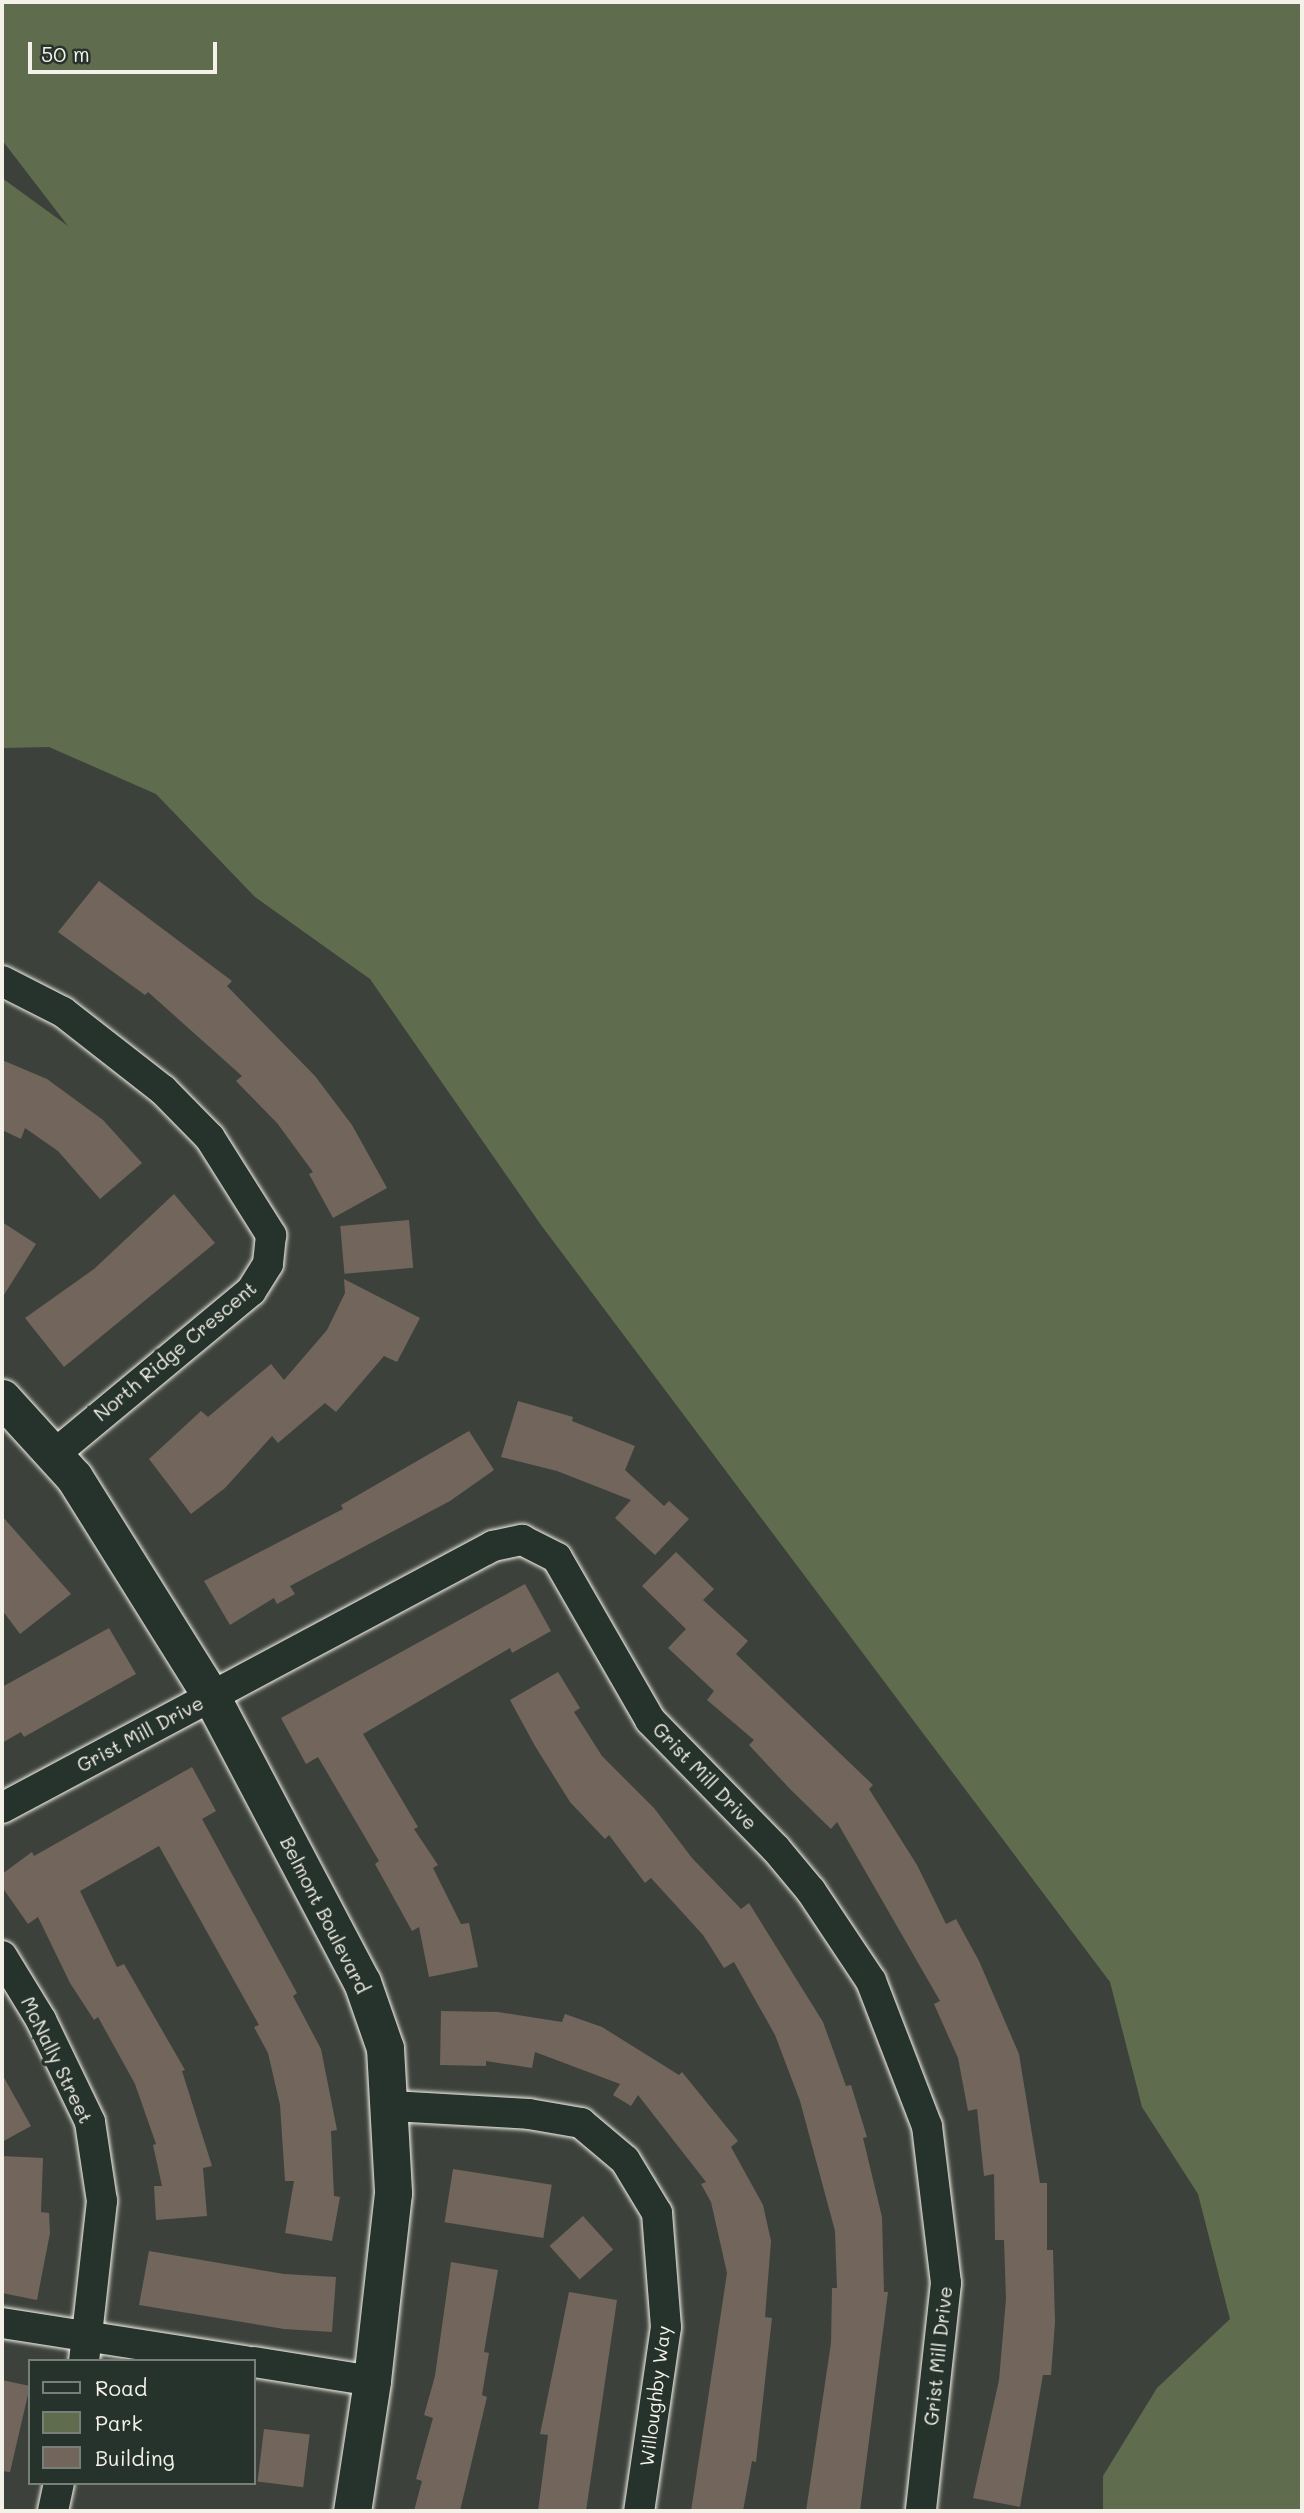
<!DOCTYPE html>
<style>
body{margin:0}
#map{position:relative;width:1304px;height:2513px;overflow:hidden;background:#3c423b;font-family:Mali,sans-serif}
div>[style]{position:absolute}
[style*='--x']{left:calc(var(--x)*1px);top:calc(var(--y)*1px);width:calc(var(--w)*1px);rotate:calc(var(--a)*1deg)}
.green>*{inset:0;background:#5f6c4e}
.building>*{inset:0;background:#71655c;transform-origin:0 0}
.roads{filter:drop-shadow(0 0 2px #f4f1e8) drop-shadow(0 0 2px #f4f1e8)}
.minor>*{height:30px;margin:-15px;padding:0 15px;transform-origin:15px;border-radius:15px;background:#26332d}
.tertiary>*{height:37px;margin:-18.5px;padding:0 18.5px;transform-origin:18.5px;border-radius:18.5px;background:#26332d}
span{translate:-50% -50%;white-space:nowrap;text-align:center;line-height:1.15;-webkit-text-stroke:7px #26332d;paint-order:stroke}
.street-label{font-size:19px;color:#f4f1e8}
.frame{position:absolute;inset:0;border:4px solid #f4f1e8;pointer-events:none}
.legend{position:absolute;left:28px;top:2359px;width:228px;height:126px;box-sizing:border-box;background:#26332d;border:2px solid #787f78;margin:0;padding:9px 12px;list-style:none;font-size:21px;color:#f4f1e8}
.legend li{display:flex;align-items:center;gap:14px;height:35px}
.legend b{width:35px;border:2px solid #787f78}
.scale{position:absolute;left:28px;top:42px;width:189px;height:32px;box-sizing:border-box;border:4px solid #f4f1e8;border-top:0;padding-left:9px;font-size:21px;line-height:24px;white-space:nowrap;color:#f4f1e8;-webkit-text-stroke:5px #26332d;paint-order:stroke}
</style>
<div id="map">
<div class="green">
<i style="clip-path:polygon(2px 2px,1302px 2px,1302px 2511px,1103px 2511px,1103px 2476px,1157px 2388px,1230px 2319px,1198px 2194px,1142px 2107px,1110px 1982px,541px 1225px,370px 979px,255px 897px,156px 794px,49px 747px,2px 748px,2px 178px,68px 226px,2px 140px)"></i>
</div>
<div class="building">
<i style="clip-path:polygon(99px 881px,232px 981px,227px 986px,315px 1076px,352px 1125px,387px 1188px,333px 1218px,309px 1174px,313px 1172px,277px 1123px,236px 1081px,242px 1076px,148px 992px,145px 995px,58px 932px)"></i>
<i style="clip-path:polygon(2px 1060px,47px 1079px,103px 1120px,142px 1163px,100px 1199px,58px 1151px,25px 1128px,21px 1139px,2px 1130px)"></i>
<i style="clip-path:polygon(174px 1194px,215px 1243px,64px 1367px,25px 1318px,94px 1269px)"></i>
<i style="left:409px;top:1220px;width:48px;height:69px;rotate:85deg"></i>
<i style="clip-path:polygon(2px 1222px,36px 1244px,2px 1298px)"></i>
<i style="clip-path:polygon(344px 1279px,420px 1318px,397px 1362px,384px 1356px,336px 1412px,325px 1403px,278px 1443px,272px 1436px,225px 1488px,191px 1514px,149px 1459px,201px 1411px,208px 1417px,271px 1364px,284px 1380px,327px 1330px,345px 1293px)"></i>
<i style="clip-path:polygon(518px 1401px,573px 1417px,572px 1421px,635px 1446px,625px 1470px,664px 1506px,669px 1501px,689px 1519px,655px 1555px,615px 1518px,631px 1500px,557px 1471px,501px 1457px)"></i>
<i style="clip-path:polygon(469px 1431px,494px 1470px,450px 1501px,290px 1586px,295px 1594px,277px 1604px,274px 1598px,230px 1625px,204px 1581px,343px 1509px,341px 1505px)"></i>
<i style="clip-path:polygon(2px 1516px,71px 1594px,20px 1634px,2px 1610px)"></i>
<i style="clip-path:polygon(676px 1552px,714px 1589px,703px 1600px,748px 1641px,736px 1654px,873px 1785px,869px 1789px,917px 1865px,946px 1924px,956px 1919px,979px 1961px,1019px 2054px,1040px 2183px,1047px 2183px,1047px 2250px,1053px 2250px,1055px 2322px,1051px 2375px,1043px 2375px,1020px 2507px,973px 2498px,999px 2380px,1006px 2299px,1004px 2240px,995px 2240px,994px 2174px,984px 2176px,977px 2109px,968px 2111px,958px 2058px,934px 2004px,940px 2001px,837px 1822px,831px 1829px,790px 1789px,749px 1745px,754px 1740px,707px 1700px,714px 1691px,668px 1648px,686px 1629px,642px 1586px)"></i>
<i style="clip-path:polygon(525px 1584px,551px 1631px,512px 1653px,510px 1648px,363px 1734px,418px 1827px,414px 1829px,438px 1865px,433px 1868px,461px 1924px,469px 1923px,478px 1967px,429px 1977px,419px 1927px,412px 1931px,375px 1864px,379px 1861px,318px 1757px,306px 1764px,281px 1718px)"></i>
<i style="clip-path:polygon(109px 1628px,136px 1674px,24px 1737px,21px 1732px,2px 1743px,2px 1687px)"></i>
<i style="clip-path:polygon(558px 1672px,580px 1708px,574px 1712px,602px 1756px,654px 1808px,692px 1858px,741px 1909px,749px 1903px,823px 2022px,846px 2086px,851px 2085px,867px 2137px,863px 2138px,882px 2217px,884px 2292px,888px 2292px,860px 2511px,806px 2511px,831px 2343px,832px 2288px,837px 2288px,835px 2231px,800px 2101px,775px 2035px,734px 1962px,724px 1968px,703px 1935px,651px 1878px,645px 1883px,609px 1835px,605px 1839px,570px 1802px,535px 1746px,510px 1700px)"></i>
<i style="clip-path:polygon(192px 1767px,216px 1811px,202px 1819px,297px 1993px,293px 1996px,321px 2049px,337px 2130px,331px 2131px,334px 2196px,340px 2197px,332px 2241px,285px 2233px,294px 2181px,285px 2181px,280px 2105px,268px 2053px,254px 2027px,259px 2025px,159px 1846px,80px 1891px,117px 1967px,124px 1964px,185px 2070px,182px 2071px,212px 2166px,203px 2168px,207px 2216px,156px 2220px,154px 2186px,162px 2186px,153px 2145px,156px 2144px,135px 2084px,98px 2017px,94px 2020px,70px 1983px,38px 1917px,28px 1924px,2px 1887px,2px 1874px,32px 1852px,34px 1856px)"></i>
<i style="clip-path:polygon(441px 2011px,498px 2012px,562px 2022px,565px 2014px,602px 2027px,679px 2075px,682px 2072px,738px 2141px,731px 2147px,763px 2205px,771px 2241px,765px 2317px,772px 2318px,756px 2462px,752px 2461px,743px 2511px,691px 2511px,727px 2273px,711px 2202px,701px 2184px,706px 2182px,638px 2095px,631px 2106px,613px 2095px,620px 2084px,535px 2052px,532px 2068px,486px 2061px,486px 2066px,440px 2065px)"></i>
<i style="clip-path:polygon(2px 2074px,31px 2126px,2px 2142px)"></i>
<i style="clip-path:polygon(2px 2156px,43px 2158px,41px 2212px,49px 2213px,50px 2233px,37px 2300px,2px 2293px)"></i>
<i style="left:453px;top:2169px;width:100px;height:54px;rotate:9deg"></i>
<i style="left:583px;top:2216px;width:45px;height:45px;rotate:48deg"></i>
<i style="clip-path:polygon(149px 2251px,284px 2274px,336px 2277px,332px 2332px,284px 2329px,139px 2305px)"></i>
<i style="clip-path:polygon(451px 2262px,498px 2270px,484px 2352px,489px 2353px,482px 2395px,487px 2397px,460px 2511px,414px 2511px,422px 2481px,416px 2479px,433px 2418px,424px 2415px,435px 2376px)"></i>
<i style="clip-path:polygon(569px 2292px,617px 2300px,586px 2511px,538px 2511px,548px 2435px,540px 2434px)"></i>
<i style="clip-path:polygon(2px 2380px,30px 2386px,10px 2472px,2px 2471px)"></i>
<i style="left:264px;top:2429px;width:46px;height:53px;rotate:7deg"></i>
</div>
<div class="roads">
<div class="minor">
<i style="--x:2;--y:981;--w:68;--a:26.9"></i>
<i style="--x:63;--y:1012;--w:127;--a:38"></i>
<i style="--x:163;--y:1090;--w:67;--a:45.6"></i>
<i style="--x:210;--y:1138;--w:115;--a:57.8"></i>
<i style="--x:271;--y:1235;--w:29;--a:96"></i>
<i style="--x:268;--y:1264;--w:32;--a:122"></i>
<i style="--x:251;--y:1291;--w:254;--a:140.3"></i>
<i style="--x:2;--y:1808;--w:557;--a:-28.08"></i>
<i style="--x:493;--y:1546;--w:30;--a:-12"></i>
<i style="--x:522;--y:1540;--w:39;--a:27"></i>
<i style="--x:557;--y:1558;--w:187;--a:60.1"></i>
<i style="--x:650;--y:1720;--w:180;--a:45.7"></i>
<i style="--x:776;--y:1849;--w:55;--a:50.2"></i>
<i style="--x:811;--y:1891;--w:108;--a:56.3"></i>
<i style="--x:871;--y:1981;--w:155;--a:68.9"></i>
<i style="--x:927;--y:2126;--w:158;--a:83.1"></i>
<i style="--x:946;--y:2283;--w:229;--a:96.3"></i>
<i style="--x:2;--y:1956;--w:75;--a:58.6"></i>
<i style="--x:41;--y:2020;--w:113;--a:64.3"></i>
<i style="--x:90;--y:2122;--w:80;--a:81.4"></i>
<i style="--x:102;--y:2201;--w:161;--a:96.4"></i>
<i style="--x:392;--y:2106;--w:137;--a:3.3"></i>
<i style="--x:529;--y:2114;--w:53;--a:9.8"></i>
<i style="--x:581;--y:2123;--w:57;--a:40.1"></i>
<i style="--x:625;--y:2160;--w:62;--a:58.9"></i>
<i style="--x:657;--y:2213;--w:114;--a:85.5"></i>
<i style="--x:666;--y:2327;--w:186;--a:98.3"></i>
<i style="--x:2;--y:2323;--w:247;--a:8.9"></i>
<i style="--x:254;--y:2362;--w:120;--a:9.1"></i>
<i style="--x:53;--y:2511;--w:29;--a:-78"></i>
</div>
<div class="tertiary">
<i style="--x:2;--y:1398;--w:107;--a:47.7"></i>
<i style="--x:74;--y:1477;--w:258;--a:58"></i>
<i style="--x:211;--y:1696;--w:323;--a:62.2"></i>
<i style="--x:362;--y:1982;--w:70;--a:70.8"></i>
<i style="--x:385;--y:2048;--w:145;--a:86.8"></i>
<i style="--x:393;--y:2193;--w:189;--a:96.4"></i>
<i style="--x:372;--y:2381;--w:132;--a:98.7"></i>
</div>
</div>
<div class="street-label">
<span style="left:175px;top:1351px;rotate:-40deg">North Ridge Crescent</span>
<span style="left:140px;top:1734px;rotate:-28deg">Grist Mill Drive</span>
<span style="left:705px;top:1776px;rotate:46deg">Grist Mill Drive</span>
<span style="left:325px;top:1915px;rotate:63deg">Belmont Boulevard</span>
<span style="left:57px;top:2060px;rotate:64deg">McNally Street</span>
<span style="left:938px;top:2356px;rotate:-84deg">Grist Mill Drive</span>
<span style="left:655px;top:2396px;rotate:-83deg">Willoughby Way</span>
</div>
<div class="frame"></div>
<ul class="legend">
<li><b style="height:9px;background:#26332d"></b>Road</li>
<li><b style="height:19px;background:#5f6c4e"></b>Park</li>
<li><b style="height:19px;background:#71655c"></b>Building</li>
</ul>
<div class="scale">50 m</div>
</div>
